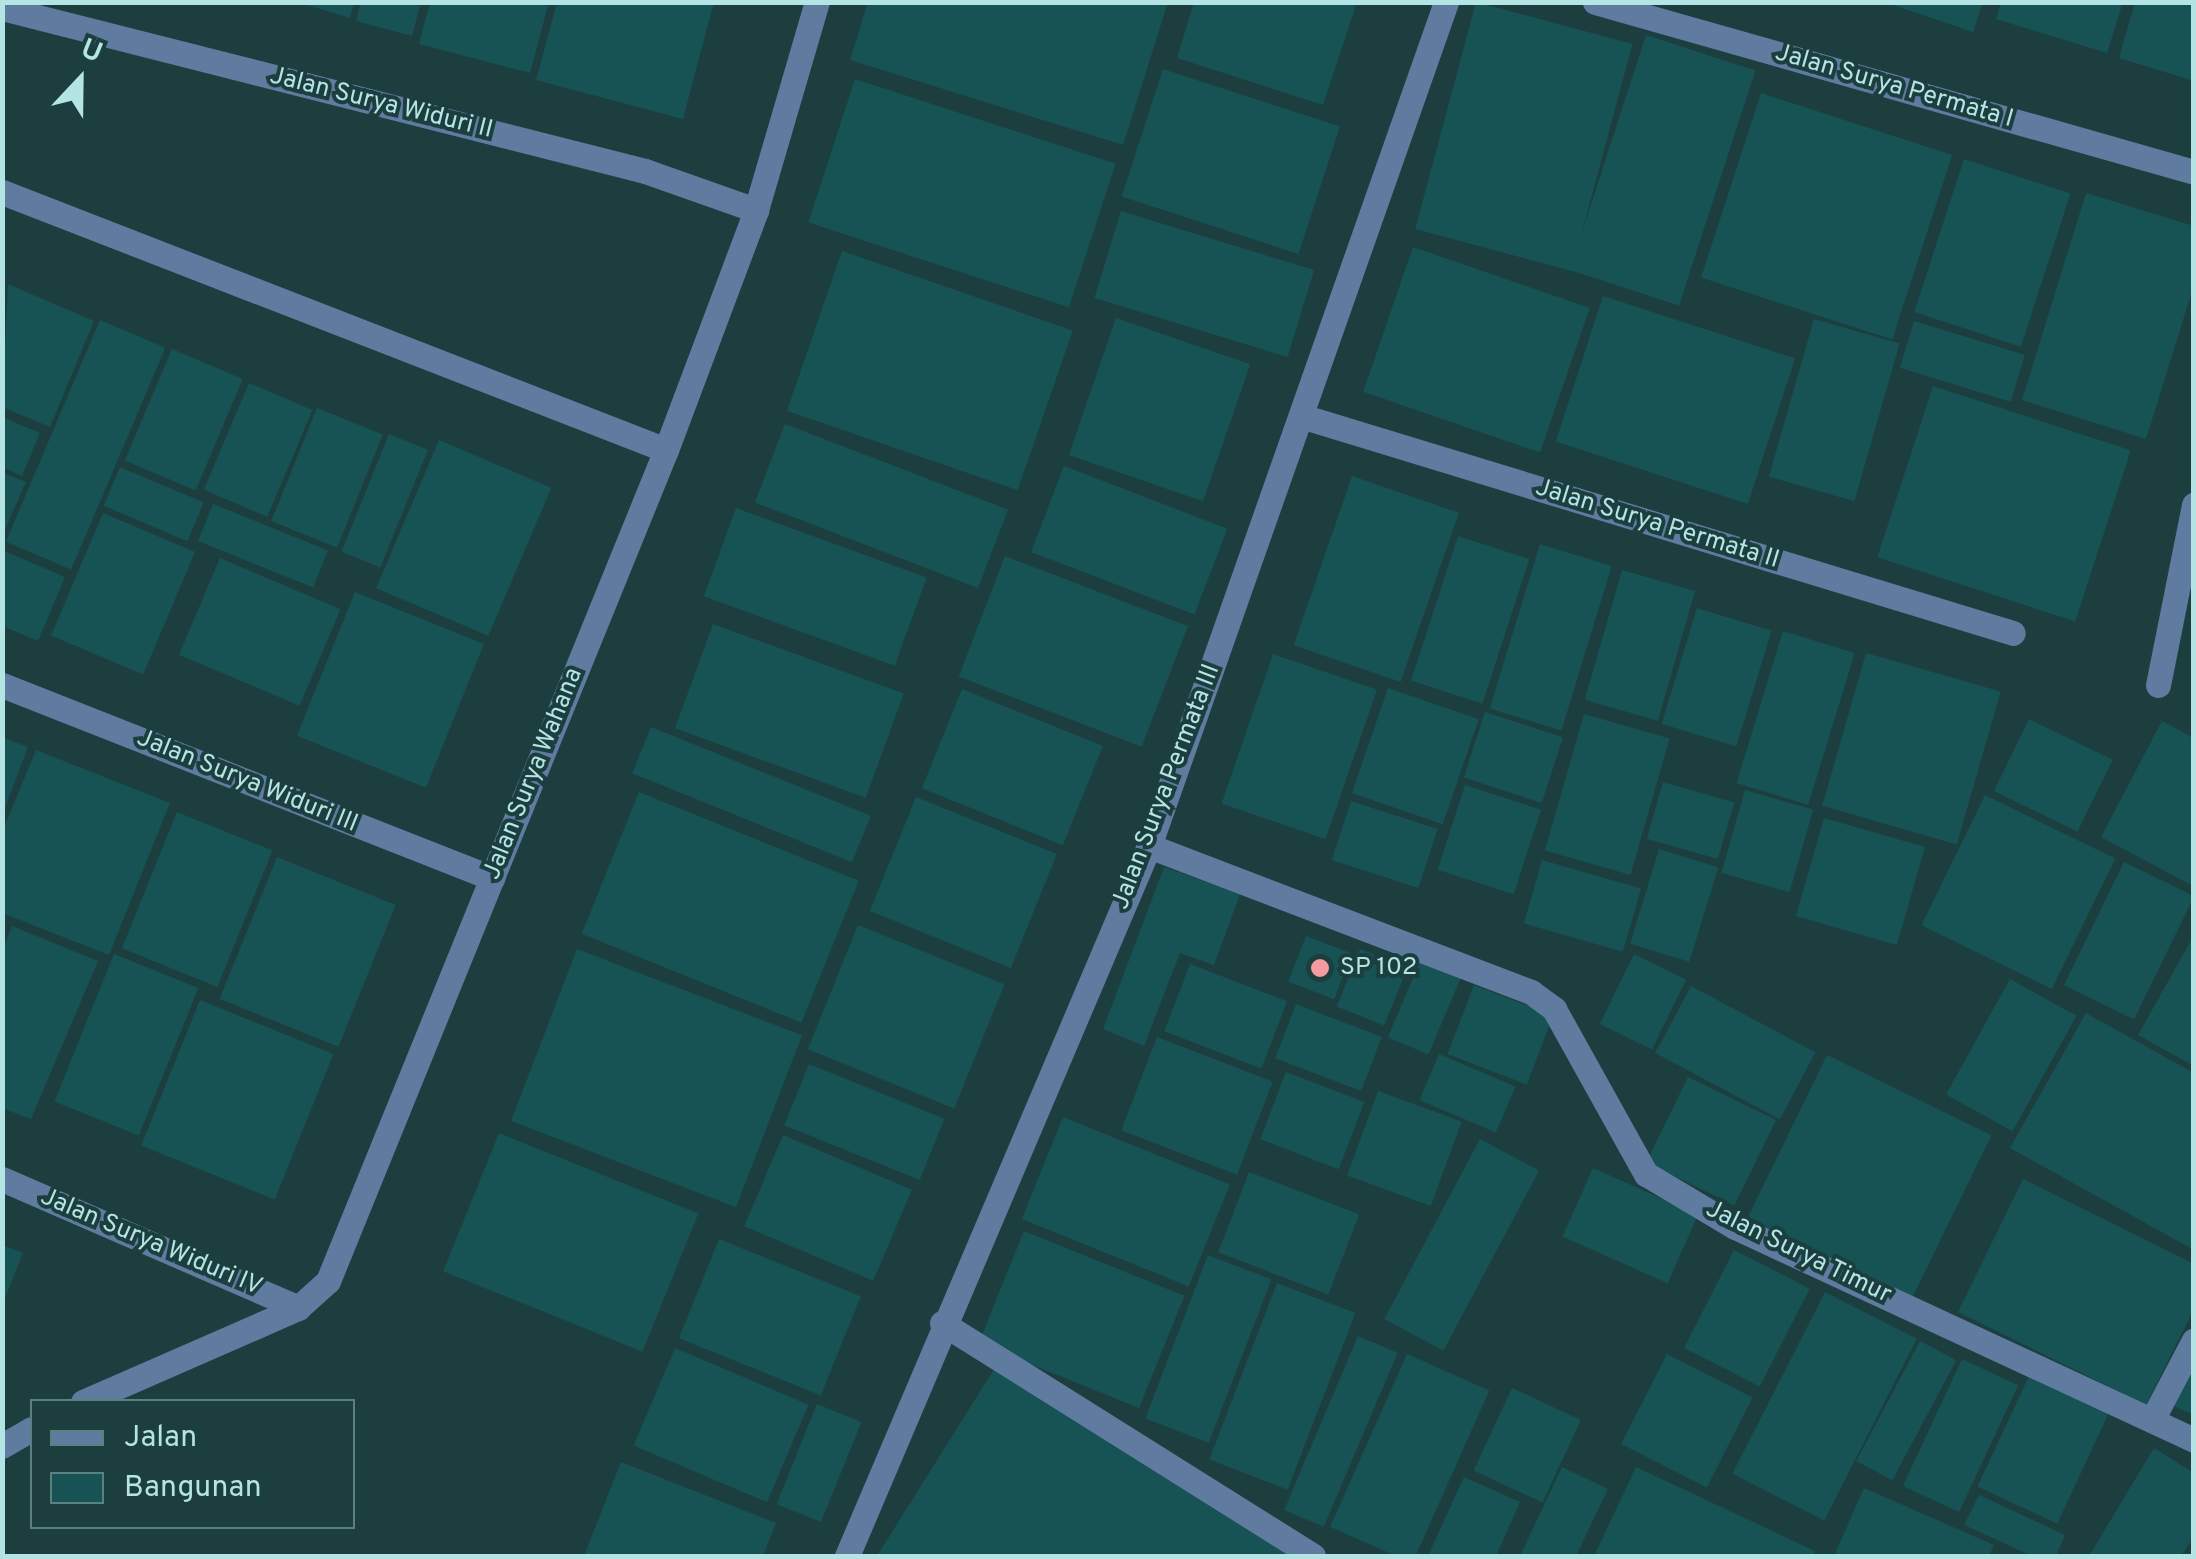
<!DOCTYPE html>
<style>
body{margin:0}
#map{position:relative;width:2196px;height:1559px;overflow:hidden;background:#1c3e3e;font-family:Overpass,sans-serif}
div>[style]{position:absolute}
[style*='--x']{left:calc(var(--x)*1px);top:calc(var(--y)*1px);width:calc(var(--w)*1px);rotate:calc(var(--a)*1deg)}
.building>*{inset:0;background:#175354;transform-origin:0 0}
.minor>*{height:25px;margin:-12.5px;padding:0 12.5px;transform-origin:12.5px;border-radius:12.5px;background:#607ba0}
.dots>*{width:28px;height:28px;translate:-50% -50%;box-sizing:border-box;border:5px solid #1c3e3e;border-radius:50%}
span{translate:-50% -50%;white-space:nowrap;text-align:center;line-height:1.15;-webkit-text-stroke:8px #1c3e3e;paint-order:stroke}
.street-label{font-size:25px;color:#b4e5e4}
.poi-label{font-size:25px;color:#b4e5e4}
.left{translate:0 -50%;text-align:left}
.frame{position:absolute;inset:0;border:5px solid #b4e5e4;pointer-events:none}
.legend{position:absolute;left:30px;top:1399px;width:325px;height:130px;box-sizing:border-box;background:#1c3e3e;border:2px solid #598180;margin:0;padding:12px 18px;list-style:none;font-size:30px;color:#b4e5e4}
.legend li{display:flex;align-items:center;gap:20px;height:50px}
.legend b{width:50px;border:2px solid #598180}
.north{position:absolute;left:30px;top:30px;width:100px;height:100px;-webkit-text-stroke:8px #1c3e3e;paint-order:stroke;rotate:22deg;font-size:28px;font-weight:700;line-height:40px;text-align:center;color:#b4e5e4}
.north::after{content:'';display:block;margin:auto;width:35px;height:45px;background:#b4e5e4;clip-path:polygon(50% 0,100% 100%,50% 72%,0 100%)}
</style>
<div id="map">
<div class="building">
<i style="clip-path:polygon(298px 2px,354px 2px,350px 18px)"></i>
<i style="clip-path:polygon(361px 2px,421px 2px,412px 36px,356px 21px)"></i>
<i style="clip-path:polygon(430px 2px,549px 2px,530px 73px,419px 44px)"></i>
<i style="clip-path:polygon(557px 2px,714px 2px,683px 119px,536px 80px)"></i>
<i style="clip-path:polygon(868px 2px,1168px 2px,1123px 145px,850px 60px)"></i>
<i style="clip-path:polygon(1194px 2px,1357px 2px,1323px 105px,1177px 58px)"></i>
<i style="left:1476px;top:2px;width:162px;height:235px;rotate:15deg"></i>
<i style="clip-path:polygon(1884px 2px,1983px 2px,1973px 32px)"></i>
<i style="clip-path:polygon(2001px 2px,2123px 2px,2107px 53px,1996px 19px)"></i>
<i style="clip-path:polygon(2135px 2px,2194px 2px,2194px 81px,2119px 58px)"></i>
<i style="left:1646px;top:35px;width:115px;height:247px;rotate:18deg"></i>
<i style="left:1163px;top:69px;width:186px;height:134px;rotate:18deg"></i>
<i style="left:855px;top:79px;width:274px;height:151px;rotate:18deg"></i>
<i style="left:1761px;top:93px;width:201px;height:194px;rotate:18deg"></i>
<i style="left:1964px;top:159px;width:112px;height:161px;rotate:18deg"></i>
<i style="clip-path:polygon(2086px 193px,2194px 226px,2194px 285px,2146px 439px,2022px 400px)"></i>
<i style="left:1121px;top:211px;width:202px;height:91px;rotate:17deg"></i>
<i style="left:1413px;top:247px;width:187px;height:153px;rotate:19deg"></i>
<i style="left:842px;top:251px;width:244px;height:169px;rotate:19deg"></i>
<i style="clip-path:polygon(8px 284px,94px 321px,50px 427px,2px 407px)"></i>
<i style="left:1603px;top:296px;width:202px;height:153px;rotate:18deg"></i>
<i style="left:1116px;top:318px;width:142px;height:145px;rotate:19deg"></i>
<i style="left:1814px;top:319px;width:89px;height:164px;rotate:16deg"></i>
<i style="left:100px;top:320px;width:71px;height:241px;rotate:23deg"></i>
<i style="left:1914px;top:321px;width:116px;height:49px;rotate:17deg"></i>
<i style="left:172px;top:349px;width:77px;height:121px;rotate:23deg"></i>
<i style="left:249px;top:383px;width:69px;height:116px;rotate:23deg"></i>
<i style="left:1933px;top:386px;width:208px;height:180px;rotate:18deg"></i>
<i style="left:317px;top:408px;width:71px;height:122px;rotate:22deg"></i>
<i style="clip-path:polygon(2px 417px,40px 433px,22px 476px,2px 467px)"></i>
<i style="left:785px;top:424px;width:239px;height:84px;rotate:21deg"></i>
<i style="left:389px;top:434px;width:42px;height:127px;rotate:22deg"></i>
<i style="left:439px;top:440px;width:122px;height:161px;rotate:23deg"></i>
<i style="left:1064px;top:466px;width:175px;height:92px;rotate:21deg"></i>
<i style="left:120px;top:467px;width:91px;height:42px;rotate:23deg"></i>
<i style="clip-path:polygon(2px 472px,26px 482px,2px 536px)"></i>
<i style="left:1352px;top:476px;width:113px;height:179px;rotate:19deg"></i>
<i style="left:213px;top:504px;width:124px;height:40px;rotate:22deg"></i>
<i style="left:736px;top:508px;width:203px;height:94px;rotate:20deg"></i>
<i style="left:103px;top:513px;width:100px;height:133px;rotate:23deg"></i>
<i style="left:1458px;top:536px;width:75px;height:152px;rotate:18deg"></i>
<i style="left:1540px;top:544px;width:75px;height:172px;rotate:17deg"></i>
<i style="clip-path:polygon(2px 550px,65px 577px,38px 641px,2px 626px)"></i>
<i style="left:1005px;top:556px;width:196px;height:129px;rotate:21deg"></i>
<i style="left:220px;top:558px;width:131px;height:105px;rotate:23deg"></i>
<i style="left:1622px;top:570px;width:76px;height:135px;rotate:16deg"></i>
<i style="left:355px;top:592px;width:139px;height:155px;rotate:22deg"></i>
<i style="left:1697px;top:608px;width:78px;height:121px;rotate:17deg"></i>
<i style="left:713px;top:624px;width:203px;height:111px;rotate:20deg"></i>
<i style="left:1783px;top:631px;width:75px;height:159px;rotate:17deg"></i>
<i style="left:1866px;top:653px;width:140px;height:159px;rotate:16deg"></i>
<i style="left:1273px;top:654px;width:110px;height:158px;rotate:19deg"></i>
<i style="left:1388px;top:688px;width:96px;height:111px;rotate:19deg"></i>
<i style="left:962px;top:689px;width:152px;height:107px;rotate:22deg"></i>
<i style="left:1485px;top:712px;width:82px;height:69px;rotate:18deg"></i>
<i style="left:1584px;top:714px;width:89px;height:142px;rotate:16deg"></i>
<i style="left:2029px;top:719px;width:93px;height:80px;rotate:26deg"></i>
<i style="clip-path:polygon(2162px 721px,2194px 738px,2191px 885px,2101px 837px)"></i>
<i style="left:651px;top:727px;width:237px;height:50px;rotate:22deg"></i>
<i style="clip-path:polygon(2px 737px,28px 747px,3px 813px,2px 813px)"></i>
<i style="clip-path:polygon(36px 750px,170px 803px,109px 955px,2px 913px,2px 832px)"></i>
<i style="left:1663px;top:782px;width:74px;height:59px;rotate:16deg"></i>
<i style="left:1465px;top:785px;width:80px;height:89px;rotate:18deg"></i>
<i style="left:1745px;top:790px;width:71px;height:86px;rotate:16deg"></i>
<i style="left:639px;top:792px;width:237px;height:153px;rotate:22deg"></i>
<i style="left:1985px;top:795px;width:145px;height:145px;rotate:26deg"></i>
<i style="left:916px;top:797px;width:152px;height:123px;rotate:22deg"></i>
<i style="left:1351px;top:801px;width:91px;height:62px;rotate:18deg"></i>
<i style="left:177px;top:812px;width:103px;height:147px;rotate:22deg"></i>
<i style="left:1824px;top:818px;width:105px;height:102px;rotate:16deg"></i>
<i style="left:1659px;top:849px;width:62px;height:99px;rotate:17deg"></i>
<i style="left:277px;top:857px;width:128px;height:153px;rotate:22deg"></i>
<i style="left:1542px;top:860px;width:103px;height:66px;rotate:16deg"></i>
<i style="left:2124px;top:862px;width:78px;height:137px;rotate:26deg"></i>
<i style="clip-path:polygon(1164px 867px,1240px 894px,1214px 965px,1180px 953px,1144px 1046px,1103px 1029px)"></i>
<i style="left:858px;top:925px;width:158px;height:134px;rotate:22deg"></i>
<i style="clip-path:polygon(12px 926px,98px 961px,31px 1119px,2px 1108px,2px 950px)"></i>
<i style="clip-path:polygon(2194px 935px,2194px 1066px,2138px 1035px)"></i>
<i style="left:1306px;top:936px;width:49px;height:49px;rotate:21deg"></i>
<i style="left:577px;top:949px;width:241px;height:184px;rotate:21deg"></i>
<i style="left:1360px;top:949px;width:51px;height:62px;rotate:22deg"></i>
<i style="left:114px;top:954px;width:91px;height:159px;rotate:22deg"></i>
<i style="left:1634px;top:954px;width:58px;height:78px;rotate:26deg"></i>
<i style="left:1421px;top:959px;width:44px;height:85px;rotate:23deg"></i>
<i style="left:1190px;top:964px;width:104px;height:72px;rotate:21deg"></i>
<i style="left:2010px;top:979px;width:76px;height:132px;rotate:29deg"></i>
<i style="left:1474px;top:985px;width:85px;height:74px;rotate:21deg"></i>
<i style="left:1691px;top:986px;width:141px;height:76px;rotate:28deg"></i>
<i style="left:200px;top:1000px;width:144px;height:157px;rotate:22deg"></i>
<i style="left:1296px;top:1004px;width:92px;height:58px;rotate:21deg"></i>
<i style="clip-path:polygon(2086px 1013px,2194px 1073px,2194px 1250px,2010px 1148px)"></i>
<i style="left:1157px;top:1037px;width:124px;height:100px;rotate:21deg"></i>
<i style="left:1439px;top:1054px;width:83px;height:50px;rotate:23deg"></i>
<i style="left:1827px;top:1055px;width:183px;height:185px;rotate:26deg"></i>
<i style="left:809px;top:1064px;width:146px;height:66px;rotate:22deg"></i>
<i style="left:1286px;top:1072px;width:84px;height:72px;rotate:21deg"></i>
<i style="left:1688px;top:1077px;width:98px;height:95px;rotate:26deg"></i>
<i style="left:1378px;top:1091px;width:89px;height:90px;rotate:20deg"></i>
<i style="left:1063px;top:1117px;width:180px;height:110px;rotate:22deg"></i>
<i style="left:499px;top:1133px;width:215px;height:149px;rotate:22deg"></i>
<i style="left:783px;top:1135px;width:140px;height:99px;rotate:23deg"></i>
<i style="left:1480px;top:1139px;width:67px;height:204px;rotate:28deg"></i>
<i style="left:1593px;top:1168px;width:115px;height:75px;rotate:24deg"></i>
<i style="left:1249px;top:1172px;width:118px;height:86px;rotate:21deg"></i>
<i style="clip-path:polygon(2023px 1179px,2194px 1264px,2194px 1309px,2146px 1405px,1958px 1312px)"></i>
<i style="left:1024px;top:1231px;width:173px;height:121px;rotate:22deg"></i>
<i style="left:719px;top:1239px;width:153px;height:107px;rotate:22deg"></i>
<i style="clip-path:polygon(2px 1245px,23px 1253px,3px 1303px,2px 1303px)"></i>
<i style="left:1734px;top:1250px;width:85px;height:110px;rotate:27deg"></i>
<i style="left:1208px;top:1255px;width:68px;height:175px;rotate:21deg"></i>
<i style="left:1277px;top:1283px;width:84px;height:189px;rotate:21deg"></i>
<i style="left:1825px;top:1292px;width:103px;height:204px;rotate:27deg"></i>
<i style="left:1358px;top:1336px;width:43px;height:189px;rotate:23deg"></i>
<i style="left:1920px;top:1341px;width:41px;height:136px;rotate:28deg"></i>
<i style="left:675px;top:1348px;width:145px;height:106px;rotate:23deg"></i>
<i style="left:1407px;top:1354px;width:90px;height:189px;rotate:24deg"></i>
<i style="left:1667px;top:1354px;width:96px;height:101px;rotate:27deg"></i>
<i style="left:1962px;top:1359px;width:62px;height:140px;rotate:25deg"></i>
<i style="clip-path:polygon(998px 1363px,1307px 1556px,877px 1556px)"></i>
<i style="clip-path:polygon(2194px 1363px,2194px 1415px,2174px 1406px)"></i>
<i style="left:2029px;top:1376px;width:88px;height:122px;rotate:25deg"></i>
<i style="left:1512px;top:1388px;width:76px;height:91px;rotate:25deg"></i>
<i style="left:817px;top:1404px;width:48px;height:108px;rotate:22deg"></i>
<i style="clip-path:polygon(2154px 1448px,2194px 1473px,2194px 1537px,2181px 1556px,2089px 1556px)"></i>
<i style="clip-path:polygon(621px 1462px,776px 1523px,763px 1556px,584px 1556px)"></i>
<i style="clip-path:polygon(1562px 1467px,1608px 1489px,1576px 1556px,1520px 1556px)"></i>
<i style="clip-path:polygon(1636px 1467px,1815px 1551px,1813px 1556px,1594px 1556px)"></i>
<i style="clip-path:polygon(1464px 1477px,1520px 1502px,1496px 1556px,1428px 1556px)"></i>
<i style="clip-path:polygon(1864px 1488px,1994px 1545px,1989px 1556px,1834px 1556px)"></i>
<i style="clip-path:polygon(1979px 1495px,2065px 1535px,2056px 1556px,2032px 1556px,1964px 1525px)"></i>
</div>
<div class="minor">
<i style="--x:1595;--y:2;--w:623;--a:15.84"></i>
<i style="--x:2;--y:8;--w:663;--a:14.22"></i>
<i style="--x:645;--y:171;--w:118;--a:19.4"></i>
<i style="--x:2;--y:192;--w:712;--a:21.23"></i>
<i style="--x:1301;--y:416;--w:744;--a:16.95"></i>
<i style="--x:2;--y:685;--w:527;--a:21.5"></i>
<i style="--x:2158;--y:685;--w:184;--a:-78.7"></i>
<i style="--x:1149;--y:846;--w:409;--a:20.9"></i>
<i style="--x:1531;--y:992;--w:29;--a:36"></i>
<i style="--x:1554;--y:1009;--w:189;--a:60.9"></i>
<i style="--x:1646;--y:1174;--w:104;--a:30.8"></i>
<i style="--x:1735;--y:1227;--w:506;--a:24.89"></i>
<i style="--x:2;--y:1179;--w:323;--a:23.5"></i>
<i style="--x:942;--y:1323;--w:438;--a:32.1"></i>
<i style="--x:83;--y:1402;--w:235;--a:-23.6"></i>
<i style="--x:298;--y:1308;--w:40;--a:-42"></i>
<i style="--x:328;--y:1281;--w:897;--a:-67.87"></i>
<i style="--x:666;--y:450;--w:256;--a:-69.4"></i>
<i style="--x:756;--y:210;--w:217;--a:-73.7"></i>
<i style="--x:2152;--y:1420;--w:90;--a:-62.3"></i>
<i style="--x:2;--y:1446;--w:34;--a:-30"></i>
<i style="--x:847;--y:1556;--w:772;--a:-66.96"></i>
<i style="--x:1149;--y:846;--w:895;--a:-70.61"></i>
</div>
<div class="dots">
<i style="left:1320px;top:968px;background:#f49aa0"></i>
</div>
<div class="street-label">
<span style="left:1894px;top:87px;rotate:16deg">Jalan Surya Permata I</span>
<span style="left:381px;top:104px;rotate:14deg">Jalan Surya Widuri II</span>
<span style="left:1657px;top:525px;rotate:17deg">Jalan Surya Permata II</span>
<span style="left:534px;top:774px;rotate:-68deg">Jalan Surya Wahana</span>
<span style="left:247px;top:782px;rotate:22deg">Jalan Surya Widuri III</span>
<span style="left:1167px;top:787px;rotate:-69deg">Jalan Surya Permata III</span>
<span style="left:151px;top:1243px;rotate:23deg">Jalan Surya Widuri IV</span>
<span style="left:1798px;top:1253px;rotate:26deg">Jalan Surya Timur</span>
</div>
<div class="poi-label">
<span class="left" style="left:1340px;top:968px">SP 102</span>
</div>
<div class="frame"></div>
<ul class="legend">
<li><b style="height:12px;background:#607ba0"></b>Jalan</li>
<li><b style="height:28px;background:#175354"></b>Bangunan</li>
</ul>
<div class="north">U</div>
</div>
